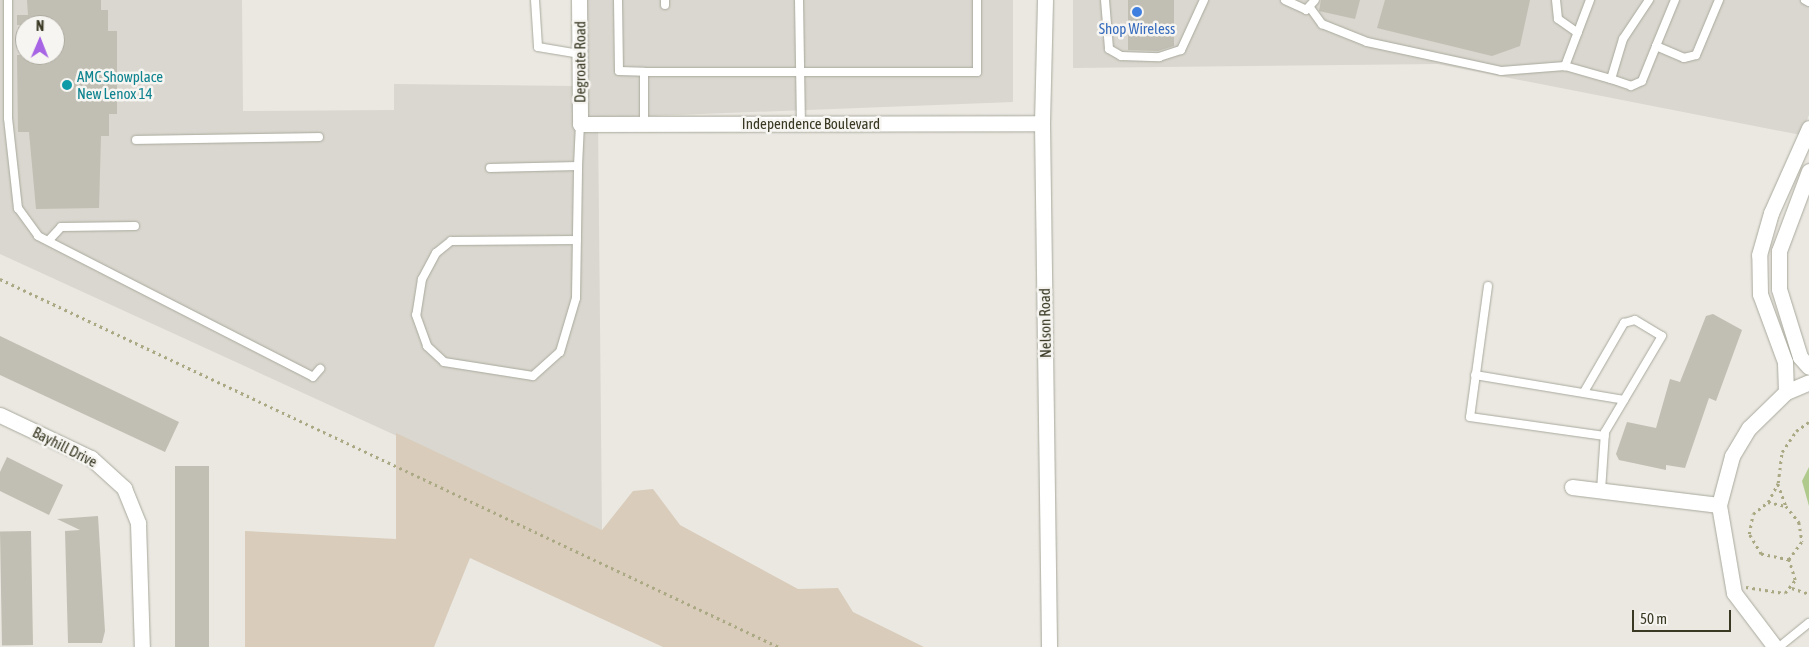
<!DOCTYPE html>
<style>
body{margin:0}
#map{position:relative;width:1809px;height:647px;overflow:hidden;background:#eae8e1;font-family:"Asap Condensed",sans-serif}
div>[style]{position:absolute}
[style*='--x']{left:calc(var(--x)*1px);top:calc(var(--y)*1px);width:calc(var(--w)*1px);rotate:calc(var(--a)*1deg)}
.built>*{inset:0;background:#d9d7cf}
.green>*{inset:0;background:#d9ccbb}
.water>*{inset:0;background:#b0ca8d}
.building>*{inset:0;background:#c1bfb3;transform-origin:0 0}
.path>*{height:2.5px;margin-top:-1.25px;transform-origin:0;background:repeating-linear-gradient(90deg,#aaa984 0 2.5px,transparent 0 6.5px)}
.roads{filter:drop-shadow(0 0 1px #aaa99d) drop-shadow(0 0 1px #aaa99d)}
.lane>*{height:8px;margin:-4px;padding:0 4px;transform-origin:4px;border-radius:4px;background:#fff}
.street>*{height:15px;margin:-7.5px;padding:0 7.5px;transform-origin:7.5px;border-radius:7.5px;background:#fff}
.secondary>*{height:15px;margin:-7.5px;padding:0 7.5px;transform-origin:7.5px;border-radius:7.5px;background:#fff}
.dots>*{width:14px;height:14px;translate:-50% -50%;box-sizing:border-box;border:2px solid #f7f5f1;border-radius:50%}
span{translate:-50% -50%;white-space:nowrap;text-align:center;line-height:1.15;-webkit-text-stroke:5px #f7f5f1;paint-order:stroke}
.shop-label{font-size:15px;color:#366cbe}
.street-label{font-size:15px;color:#383823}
.culture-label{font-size:15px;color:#0d838f}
.left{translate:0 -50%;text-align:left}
.north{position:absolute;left:15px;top:15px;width:50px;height:50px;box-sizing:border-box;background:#f7f5f1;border:1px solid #aba99f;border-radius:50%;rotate:1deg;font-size:14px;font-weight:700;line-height:20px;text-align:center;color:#383823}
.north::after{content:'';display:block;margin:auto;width:18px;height:22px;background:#a764e4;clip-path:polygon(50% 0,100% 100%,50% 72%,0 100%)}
.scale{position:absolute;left:1632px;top:610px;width:99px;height:22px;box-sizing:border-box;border:2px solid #383823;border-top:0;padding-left:6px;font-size:15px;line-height:18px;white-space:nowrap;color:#383823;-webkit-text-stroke:4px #f7f5f1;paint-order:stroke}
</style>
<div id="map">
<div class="built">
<i style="clip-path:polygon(evenodd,0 0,242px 0,243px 111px,394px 110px,394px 84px,574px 86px,585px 0,1013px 0,1013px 102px,598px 118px,602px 530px,0 254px,0 0,25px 25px,55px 25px,55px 55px,25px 55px,25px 25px)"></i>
<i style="clip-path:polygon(1073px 0,1809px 0,1809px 115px,1801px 135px,1438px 64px,1073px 68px)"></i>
</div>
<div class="green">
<i style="clip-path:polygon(396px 433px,602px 530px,633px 491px,653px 489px,680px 525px,798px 589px,838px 588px,853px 612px,924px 647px,663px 647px,470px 558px,434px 647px,245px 647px,245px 531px,396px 539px)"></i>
</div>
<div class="water">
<i style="clip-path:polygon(1809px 467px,1809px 506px,1802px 481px)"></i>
</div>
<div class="building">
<i style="clip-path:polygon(27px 0,101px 0,101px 10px,108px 10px,108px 31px,117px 31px,117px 114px,109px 114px,109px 136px,101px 136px,99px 208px,36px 209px,29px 132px,18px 132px,17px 55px,55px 55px,55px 25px,17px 25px,17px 15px,28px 15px)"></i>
<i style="clip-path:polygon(1128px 0,1174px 0,1174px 46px,1158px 51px,1128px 50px)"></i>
<i style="clip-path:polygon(1321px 0,1360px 0,1355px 19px,1319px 11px)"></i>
<i style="clip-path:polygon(1385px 0,1530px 0,1520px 46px,1492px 56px,1377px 28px)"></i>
<i style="clip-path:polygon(1713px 314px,1742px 330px,1716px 401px,1709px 398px,1685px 468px,1666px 465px,1666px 470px,1619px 460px,1616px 454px,1627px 422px,1656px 428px,1670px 379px,1680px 382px,1706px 316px)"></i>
<i style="clip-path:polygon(0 336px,179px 422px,165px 452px,0 375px)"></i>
<i style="clip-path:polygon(7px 457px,63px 485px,49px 515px,0 491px,0 472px)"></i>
<i style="left:209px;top:466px;width:181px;height:34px;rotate:90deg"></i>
<i style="clip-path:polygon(98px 516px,105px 631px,102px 643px,68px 643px,65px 531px,80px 530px,57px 519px)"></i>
<i style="left:31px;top:531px;width:114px;height:31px;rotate:89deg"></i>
</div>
<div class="path">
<i style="--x:0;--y:279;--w:862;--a:25.29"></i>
<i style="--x:1778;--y:484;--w:23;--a:70"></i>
<i style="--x:1768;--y:502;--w:18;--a:13"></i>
<i style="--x:1786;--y:506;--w:21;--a:51"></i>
<i style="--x:1799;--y:522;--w:20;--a:81"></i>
<i style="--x:1802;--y:542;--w:22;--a:126"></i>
<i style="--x:1789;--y:560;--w:29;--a:-168"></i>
<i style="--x:1761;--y:554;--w:23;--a:-121"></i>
<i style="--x:1749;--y:534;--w:20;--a:-79"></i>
<i style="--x:1753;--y:514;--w:19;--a:-39"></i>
<i style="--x:1768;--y:502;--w:21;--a:-62"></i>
<i style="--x:1778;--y:483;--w:31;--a:-83"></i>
<i style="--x:1782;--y:452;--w:25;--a:-56"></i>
<i style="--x:1796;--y:431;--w:16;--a:-35"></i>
<i style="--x:1746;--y:587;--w:39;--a:9"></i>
<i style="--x:1785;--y:593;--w:16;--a:-52"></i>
<i style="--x:1795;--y:580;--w:21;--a:-107"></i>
<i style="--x:1792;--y:588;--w:18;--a:19"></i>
</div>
<div class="roads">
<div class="lane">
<i style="--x:8;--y:0;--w:118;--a:90"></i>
<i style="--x:8;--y:118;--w:91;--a:83.7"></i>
<i style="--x:18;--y:208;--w:34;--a:54"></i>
<i style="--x:38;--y:236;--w:309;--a:27.1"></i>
<i style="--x:313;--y:377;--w:11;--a:-49"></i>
<i style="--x:535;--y:0;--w:47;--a:86.3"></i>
<i style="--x:538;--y:47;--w:43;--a:9.5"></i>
<i style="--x:618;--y:0;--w:71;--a:89.2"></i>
<i style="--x:619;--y:71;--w:25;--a:2"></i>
<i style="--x:644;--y:72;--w:52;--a:90"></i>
<i style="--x:799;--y:0;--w:124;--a:89.1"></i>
<i style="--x:1105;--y:0;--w:49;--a:85.3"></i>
<i style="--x:1109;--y:49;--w:14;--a:30"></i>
<i style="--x:1121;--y:56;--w:38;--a:2"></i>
<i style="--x:1159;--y:57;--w:23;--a:-18"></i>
<i style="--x:1181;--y:50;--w:55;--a:-65.3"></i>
<i style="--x:1285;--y:0;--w:23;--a:25"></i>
<i style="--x:1306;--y:10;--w:13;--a:-48"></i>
<i style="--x:1556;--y:0;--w:19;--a:84"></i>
<i style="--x:1558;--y:19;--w:24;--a:35"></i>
<i style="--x:1590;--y:0;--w:71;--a:110.7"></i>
<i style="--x:1565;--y:66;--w:48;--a:15.8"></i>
<i style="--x:1611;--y:79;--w:42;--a:-73.3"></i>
<i style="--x:1623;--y:39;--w:47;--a:-56.3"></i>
<i style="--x:1805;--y:0;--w:4;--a:27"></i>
<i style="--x:665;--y:5;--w:5;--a:-90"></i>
<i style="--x:1311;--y:9;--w:19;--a:54"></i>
<i style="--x:1322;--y:24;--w:48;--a:21.8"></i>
<i style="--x:1367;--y:42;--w:137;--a:12.2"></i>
<i style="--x:1501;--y:71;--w:64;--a:-4.5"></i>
<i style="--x:1656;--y:46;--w:50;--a:-67.6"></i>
<i style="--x:644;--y:72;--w:333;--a:0"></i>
<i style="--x:977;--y:72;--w:72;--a:-90"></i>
<i style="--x:1611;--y:79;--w:21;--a:19"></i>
<i style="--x:1631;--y:86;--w:12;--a:-24"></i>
<i style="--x:1642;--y:81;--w:38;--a:-68"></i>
<i style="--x:1656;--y:46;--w:30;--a:23"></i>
<i style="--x:1684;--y:58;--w:12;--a:-14"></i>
<i style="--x:1696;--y:55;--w:60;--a:-67.3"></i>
<i style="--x:136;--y:140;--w:183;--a:-0.9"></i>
<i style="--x:490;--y:168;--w:88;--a:-1.3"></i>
<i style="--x:578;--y:166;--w:42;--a:-87.3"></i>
<i style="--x:50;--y:239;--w:16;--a:-47"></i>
<i style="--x:61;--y:227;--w:74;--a:-0.8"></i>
<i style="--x:577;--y:240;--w:126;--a:179.5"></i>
<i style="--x:451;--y:241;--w:19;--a:141"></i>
<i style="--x:436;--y:253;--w:30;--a:118"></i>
<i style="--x:422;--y:279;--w:36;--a:99"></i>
<i style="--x:416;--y:315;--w:33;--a:70"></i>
<i style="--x:427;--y:346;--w:23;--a:43"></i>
<i style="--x:444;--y:362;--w:90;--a:8.9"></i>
<i style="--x:533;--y:376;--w:36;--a:-42"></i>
<i style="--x:560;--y:352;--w:56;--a:-73.5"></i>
<i style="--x:576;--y:298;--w:132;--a:-89.1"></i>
<i style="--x:1488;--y:286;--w:132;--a:97.8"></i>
<i style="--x:1470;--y:417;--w:136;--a:8"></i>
<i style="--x:1475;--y:375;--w:151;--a:9.5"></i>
<i style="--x:1584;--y:392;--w:80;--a:-59.9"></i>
<i style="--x:1624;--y:323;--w:11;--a:-15"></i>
<i style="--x:1635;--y:320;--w:31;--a:31"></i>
<i style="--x:1662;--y:336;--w:112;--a:120.7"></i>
<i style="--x:1605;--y:432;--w:58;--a:93.9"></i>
<i style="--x:1779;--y:647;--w:38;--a:-39"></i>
</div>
<div class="street">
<i style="--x:579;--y:0;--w:124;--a:89.5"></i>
<i style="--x:580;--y:124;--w:462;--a:-0.1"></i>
<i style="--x:1809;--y:171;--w:85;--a:110.6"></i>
<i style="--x:1779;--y:251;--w:38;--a:90"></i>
<i style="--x:1779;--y:289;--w:71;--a:72.8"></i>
<i style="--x:1800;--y:357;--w:13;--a:48"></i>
<i style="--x:1786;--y:392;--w:30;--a:-92"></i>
<i style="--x:1785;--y:362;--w:72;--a:-110.2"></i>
<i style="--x:1760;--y:294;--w:39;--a:-91"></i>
<i style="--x:1759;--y:255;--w:44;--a:-74.1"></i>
<i style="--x:1771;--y:213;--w:93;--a:-65.9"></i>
<i style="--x:0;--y:415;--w:101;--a:25.3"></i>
<i style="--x:91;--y:458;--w:45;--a:42.3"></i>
<i style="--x:124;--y:488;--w:38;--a:68"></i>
<i style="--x:138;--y:523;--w:124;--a:88.2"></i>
<i style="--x:1572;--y:487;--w:148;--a:7"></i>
<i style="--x:1775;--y:647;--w:68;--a:-127.2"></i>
<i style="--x:1734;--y:593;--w:89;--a:-99.7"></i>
<i style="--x:1719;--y:505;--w:51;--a:-75.1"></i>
<i style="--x:1732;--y:456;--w:33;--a:-59"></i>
<i style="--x:1749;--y:428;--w:52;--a:-44.2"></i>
<i style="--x:1786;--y:392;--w:25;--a:-23"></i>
</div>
<div class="secondary">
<i style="--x:1045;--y:0;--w:123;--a:91.4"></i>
<i style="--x:1042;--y:123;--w:524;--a:89.23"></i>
</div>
</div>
<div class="dots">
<i style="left:1137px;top:12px;background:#3f7fe0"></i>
<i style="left:67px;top:85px;background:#0f9aa8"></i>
</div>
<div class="shop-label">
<span style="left:1137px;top:29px">Shop Wireless</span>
</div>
<div class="street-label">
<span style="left:580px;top:62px;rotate:-90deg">Degroate Road</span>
<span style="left:811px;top:124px">Independence Boulevard</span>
<span style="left:1045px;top:323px;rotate:-91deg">Nelson Road</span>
<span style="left:65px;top:447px;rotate:27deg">Bayhill Drive</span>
</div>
<div class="culture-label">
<span class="left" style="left:77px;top:85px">AMC Showplace<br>New Lenox 14</span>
</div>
<div class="north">N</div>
<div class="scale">50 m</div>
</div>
